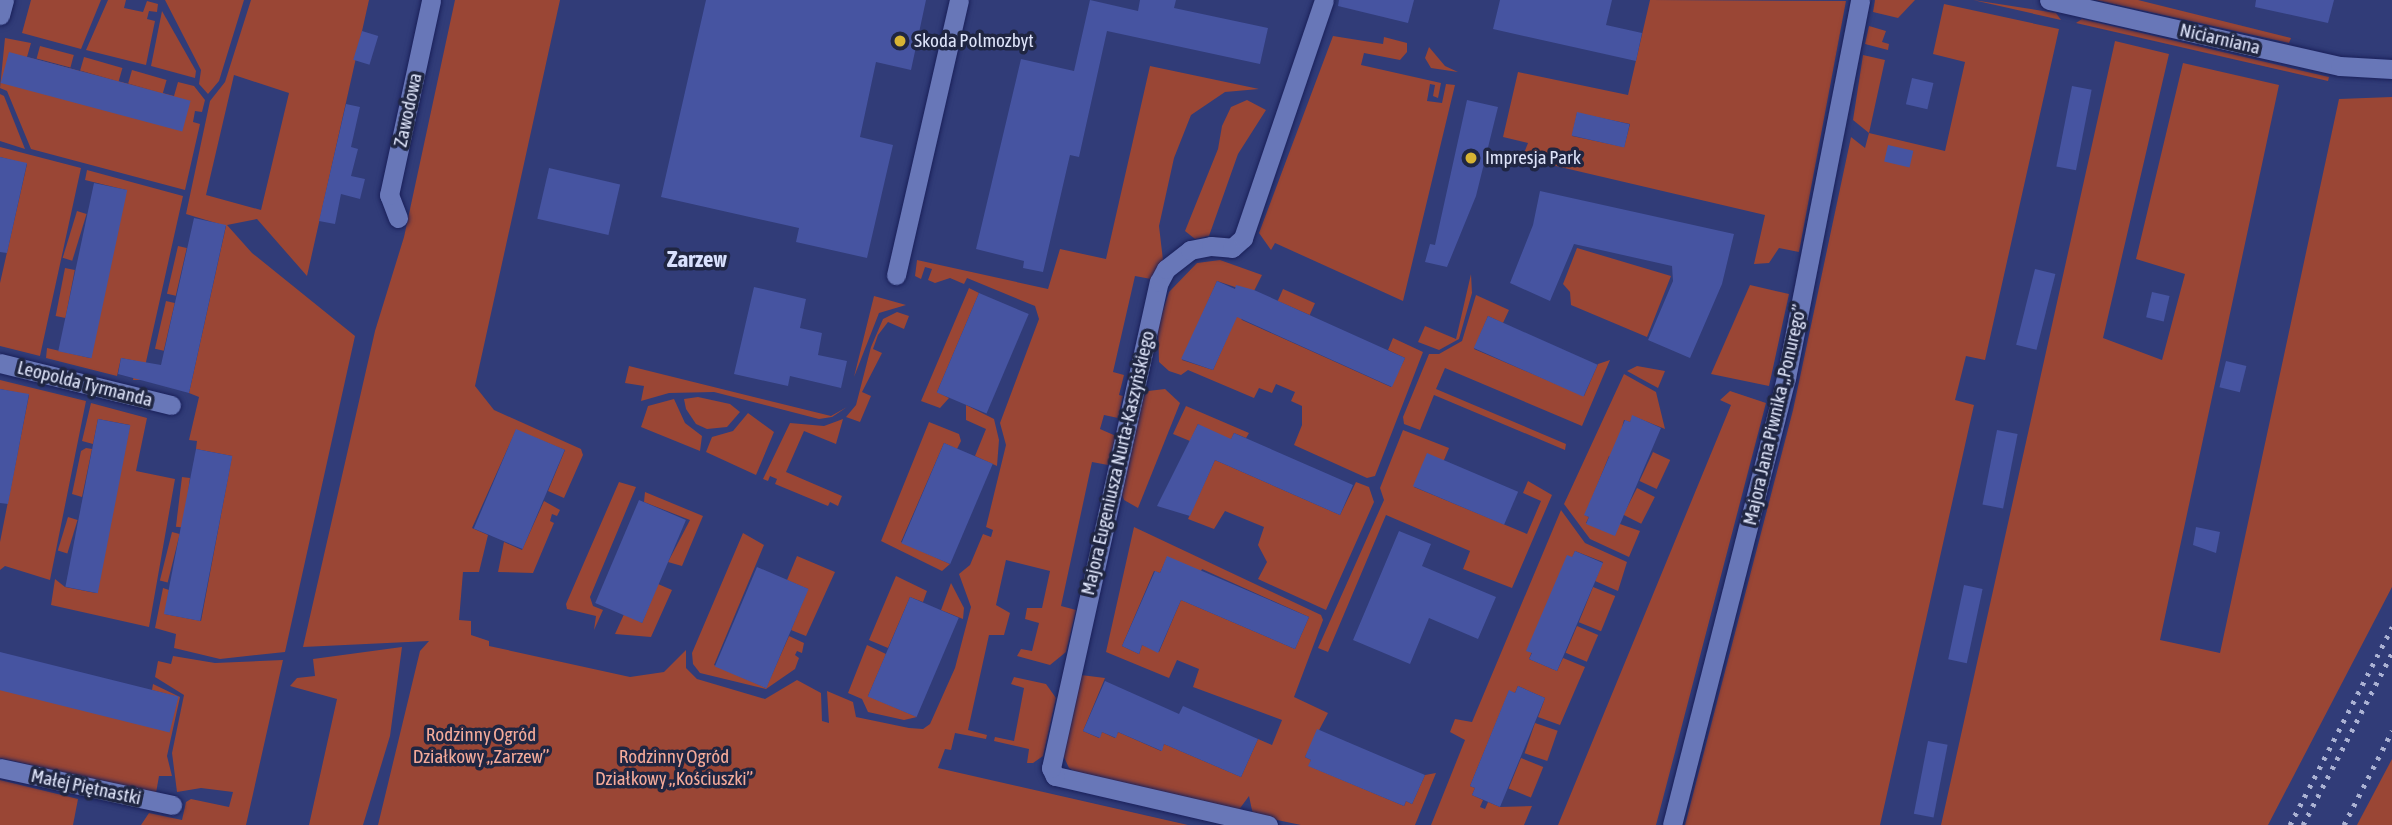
<!DOCTYPE html>
<meta charset="utf-8">
<style>
body{margin:0}
#map{position:relative;width:2392px;height:825px;overflow:hidden;background:#313c78;font-family:"Asap Condensed",sans-serif}
div>[style]{position:absolute}
[style*='--x']{left:calc(var(--x)*1px);top:calc(var(--y)*1px);width:calc(var(--w)*1px);rotate:calc(var(--a)*1deg)}
.green>*{inset:0;background:#9a4635;transform-origin:0 0}
.building>*{inset:0;background:#4654a1;transform-origin:0 0}
.roads{filter:drop-shadow(0 0 2px #1a205a) drop-shadow(0 0 2px #1a205a)}
.minor>*{height:19px;margin:-9.5px;padding:0 9.5px;transform-origin:9.5px;border-radius:9.5px;background:#6877b8}
.rail>*{height:5px;margin-top:-2.5px;transform-origin:0;background:repeating-linear-gradient(90deg,#abb2d3 0 3.5px,transparent 0 10.5px)}
.dots>*{width:19px;height:19px;translate:-50% -50%;box-sizing:border-box;border:4px solid #202642;border-radius:50%}
span{translate:-50% -50%;white-space:nowrap;text-align:center;line-height:1.15;-webkit-text-stroke:7px #202642;paint-order:stroke}
.street-label{font-size:19px;color:#dde3f9}
.poi-label{font-size:19px;color:#dde3f9}
.left{translate:0 -50%;text-align:left}
.park-label{font-size:19px;color:#f5ab9a}
.quarter-label{font-size:23px;color:#d8e0fd;font-weight:700}
</style>
<div id="map">
<div class="green">
<i style="clip-path:polygon(31px 0,101px 0,81px 49px,22px 33px)"></i>
<i style="clip-path:polygon(108px 0,126px 0,124px 8px,143px 12px,147px 1px,158px 4px,157px 12px,149px 11px,147px 19px,155px 21px,146px 65px,86px 50px)"></i>
<i style="clip-path:polygon(165px 0,244px 0,219px 81px,208px 94px,199px 84px,201px 70px)"></i>
<i style="clip-path:polygon(evenodd,251px 0,369px 0,307px 276px,257px 219px,227px 225px,252px 253px,355px 336px,285px 652px,220px 659px,174px 648px,176px 634px,155px 628px,163px 588px,169px 590px,165px 614px,201px 621px,232px 456px,196px 449px,197px 441px,189px 440px,199px 397px,189px 393px,226px 226px,186px 214px,210px 101px,225px 82px,251px 0,234px 75px,289px 93px,261px 210px,206px 195px,234px 75px)"></i>
<i style="clip-path:polygon(455px 0,560px 0,475px 386px,494px 410px,581px 449px,583px 455px,564px 498px,548px 491px,565px 450px,516px 430px,472px 528px,488px 535px,479px 572px,463px 572px,459px 620px,471px 621px,471px 635px,489px 641px,489px 646px,630px 677px,664px 672px,686px 650px,686px 668px,697px 679px,765px 699px,797px 680px,821px 693px,822px 721px,829px 723px,827px 691px,853px 702px,856px 717px,909px 728px,923px 729px,930px 724px,955px 668px,971px 607px,959px 574px,970px 565px,983px 534px,991px 537px,993px 530px,986px 527px,1006px 445px,1000px 423px,1039px 319px,1035px 306px,967px 278px,964px 284px,950px 278px,935px 283px,928px 280px,932px 269px,925px 267px,921px 279px,915px 276px,917px 260px,1048px 289px,1060px 249px,1106px 259px,1150px 66px,1259px 89px,1225px 92px,1191px 115px,1174px 158px,1159px 226px,1163px 260px,1151px 279px,1135px 276px,1113px 372px,1124px 375px,1119px 395px,1123px 396px,1118px 418px,1104px 415px,1100px 429px,1116px 436px,1108px 465px,1092px 462px,1061px 606px,1076px 610px,1066px 652px,1050px 665px,1017px 656px,1021px 649px,1032px 651px,1039px 623px,1025px 619px,1027px 608px,1042px 608px,1050px 571px,1006px 560px,996px 605px,1010px 613px,1004px 635px,989px 635px,968px 730px,987px 735px,986px 739px,955px 733px,951px 750px,945px 749px,938px 768px,1188px 825px,378px 825px,420px 651px,429px 641px,303px 647px,375px 331px,404px 237px)"></i>
<i style="clip-path:polygon(evenodd,1650px 0,1846px 1px,1799px 252px,1779px 248px,1769px 263px,1754px 264px,1765px 215px,1522px 158px,1528px 143px,1503px 137px,1518px 72px,1628px 95px,1650px 0,1577px 113px,1630px 124px,1624px 147px,1572px 136px,1577px 113px)"></i>
<i style="clip-path:polygon(1875px 0,1915px 0,1898px 18px,1873px 12px)"></i>
<i style="clip-path:polygon(1973px 0,2056px 13px,2061px 20px)"></i>
<i style="clip-path:polygon(2096px 0,2138px 0,2291px 38px,2289px 43px)"></i>
<i style="clip-path:polygon(1944px 4px,2059px 29px,1985px 360px,1966px 356px,1955px 400px,1974px 405px,1880px 825px,1685px 825px,1793px 410px,1851px 137px,1865px 148px,1869px 133px,1853px 120px,1863px 55px,1885px 60px,1869px 133px,1945px 151px,1965px 62px,1933px 54px)"></i>
<i style="clip-path:polygon(162px 11px,196px 71px,195px 78px,151px 66px)"></i>
<i style="clip-path:polygon(2082px 19px,2329px 77px,2328px 81px,2076px 23px)"></i>
<i style="clip-path:polygon(1869px 26px,1886px 31px,1882px 42px,1889px 44px,1888px 50px,1865px 44px)"></i>
<i style="clip-path:polygon(1333px 36px,1383px 44px,1384px 37px,1407px 43px,1407px 52px,1400px 60px,1364px 53px,1361px 65px,1441px 83px,1438px 98px,1433px 96px,1435px 85px,1430px 84px,1427px 101px,1442px 103px,1446px 84px,1455px 85px,1403px 301px,1275px 243px,1271px 250px,1259px 233px)"></i>
<i style="clip-path:polygon(5px 38px,31px 43px,27px 57px,174px 96px,178px 82px,194px 86px,205px 100px,202px 112px,195px 111px,193px 122px,200px 124px,185px 190px,31px 149px,7px 91px,0 88px)"></i>
<i style="clip-path:polygon(2115px 41px,2169px 54px,2103px 338px,2162px 360px,2185px 274px,2136px 259px,2183px 63px,2279px 85px,2160px 640px,2220px 653px,2339px 99px,2392px 97px,2392px 587px,2268px 825px,1941px 825px)"></i>
<i style="left:40px;top:46px;width:35px;height:13px;rotate:15deg"></i>
<i style="clip-path:polygon(1429px 47px,1445px 66px,1458px 72px,1431px 68px,1425px 58px)"></i>
<i style="left:84px;top:57px;width:40px;height:14px;rotate:16deg"></i>
<i style="left:132px;top:70px;width:36px;height:14px;rotate:16deg"></i>
<i style="clip-path:polygon(0 94px,4px 96px,25px 149px,0 141px)"></i>
<i style="clip-path:polygon(1247px 100px,1266px 110px,1238px 154px,1209px 236px,1195px 239px,1185px 231px,1218px 149px,1222px 126px,1231px 107px)"></i>
<i style="clip-path:polygon(0 147px,81px 168px,40px 356px,0 346px,0 283px,27px 164px,0 157px)"></i>
<i style="clip-path:polygon(87px 170px,183px 196px,142px 380px,133px 380px,136px 361px,121px 358px,117px 376px,46px 358px,47px 348px,90px 358px,126px 190px,85px 180px)"></i>
<i style="left:77px;top:211px;width:10px;height:49px;rotate:17deg"></i>
<i style="left:178px;top:246px;width:9px;height:49px;rotate:13deg"></i>
<i style="clip-path:polygon(1577px 248px,1671px 276px,1647px 337px,1571px 305px,1570px 292px,1563px 284px)"></i>
<i style="clip-path:polygon(1220px 260px,1262px 275px,1253px 293px,1217px 281px,1182px 360px,1213px 370px,1238px 313px,1242px 320px,1391px 387px,1405px 358px,1388px 350px,1393px 338px,1423px 352px,1375px 476px,1367px 478px,1294px 445px,1302px 425px,1302px 406px,1291px 401px,1295px 392px,1276px 384px,1272px 393px,1259px 388px,1254px 398px,1188px 370px,1181px 375px,1169px 371px,1159px 362px,1158px 325px,1169px 292px,1197px 263px)"></i>
<i style="left:65px;top:268px;width:10px;height:49px;rotate:11deg"></i>
<i style="clip-path:polygon(1471px 274px,1472px 293px,1459px 339px,1439px 350px,1418px 342px,1425px 326px,1456px 339px)"></i>
<i style="clip-path:polygon(1750px 285px,1789px 294px,1769px 386px,1711px 374px)"></i>
<i style="clip-path:polygon(969px 288px,979px 293px,937px 392px,949px 398px,940px 408px,921px 401px)"></i>
<i style="left:1283px;top:289px;width:35px;height:13px;rotate:24deg"></i>
<i style="clip-path:polygon(1476px 295px,1509px 310px,1503px 323px,1488px 316px,1474px 349px,1584px 396px,1598px 364px,1610px 360px,1582px 426px,1445px 368px,1436px 389px,1566px 444px,1565px 450px,1434px 395px,1420px 430px,1404px 424px,1403px 417px,1429px 354px,1439px 354px,1462px 341px)"></i>
<i style="clip-path:polygon(874px 296px,906px 305px,879px 313px,854px 377px)"></i>
<i style="left:166px;top:301px;width:9px;height:49px;rotate:13deg"></i>
<i style="clip-path:polygon(897px 312px,909px 316px,904px 329px,888px 322px,878px 335px,873px 349px,882px 353px,862px 392px,871px 396px,860px 422px,846px 417px,856px 405px,871px 347px,883px 319px)"></i>
<i style="clip-path:polygon(629px 366px,831px 416px,847px 407px,832px 417px,819px 419px,714px 392px,669px 393px,641px 401px,644px 386px,625px 383px)"></i>
<i style="clip-path:polygon(1637px 366px,1665px 371px,1658px 388px,1627px 371px)"></i>
<i style="clip-path:polygon(1624px 374px,1656px 392px,1665px 429px,1633px 416px,1630px 422px,1624px 420px,1614px 458px,1609px 456px,1585px 515px,1589px 517px,1586px 523px,1620px 524px,1640px 531px,1629px 557px,1590px 539px,1564px 504px)"></i>
<i style="clip-path:polygon(0 380px,86px 401px,50px 580px,5px 566px,0 570px,0 542px,29px 395px,0 389px)"></i>
<i style="clip-path:polygon(1165px 389px,1180px 403px,1138px 508px,1124px 500px,1121px 492px,1141px 401px,1148px 391px)"></i>
<i style="clip-path:polygon(1730px 391px,1766px 403px,1656px 825px,1558px 825px,1731px 405px,1720px 400px)"></i>
<i style="clip-path:polygon(698px 397px,730px 404px,740px 412px,727px 427px,707px 429px,696px 424px,686px 409px,684px 399px)"></i>
<i style="clip-path:polygon(674px 399px,685px 423px,702px 436px,700px 451px,641px 427px,648px 406px)"></i>
<i style="clip-path:polygon(91px 403px,147px 418px,136px 471px,175px 479px,149px 627px,51px 605px,55px 579px,65px 587px,96px 593px,130px 425px,98px 419px,93px 444px,82px 441px)"></i>
<i style="clip-path:polygon(966px 405px,994px 419px,999px 440px,997px 466px,975px 456px,986px 429px,966px 420px)"></i>
<i style="clip-path:polygon(1186px 406px,1249px 433px,1246px 438px,1234px 433px,1228px 446px,1198px 424px,1190px 441px,1173px 434px)"></i>
<i style="clip-path:polygon(748px 413px,774px 432px,756px 475px,706px 452px,712px 437px,733px 431px)"></i>
<i style="clip-path:polygon(843px 419px,836px 444px,804px 431px,786px 472px,842px 496px,838px 506px,830px 502px,828px 506px,775px 484px,777px 479px,770px 476px,768px 481px,763px 479px,790px 423px,824px 426px)"></i>
<i style="clip-path:polygon(929px 422px,959px 434px,961px 441px,957px 449px,944px 443px,901px 542px,950px 564px,942px 571px,881px 541px)"></i>
<i style="clip-path:polygon(1403px 430px,1449px 448px,1444px 460px,1414px 487px,1527px 534px,1541px 501px,1523px 493px,1528px 481px,1552px 495px,1512px 588px,1463px 569px,1470px 551px,1386px 515px,1328px 652px,1318px 648px,1384px 500px,1380px 488px)"></i>
<i style="clip-path:polygon(86px 448px,92px 449px,82px 497px,72px 494px,81px 451px)"></i>
<i style="left:1653px;top:452px;width:19px;height:32px;rotate:25deg"></i>
<i style="clip-path:polygon(1215px 460px,1340px 515px,1356px 482px,1369px 487px,1374px 502px,1326px 610px,1258px 579px,1267px 562px,1258px 545px,1264px 527px,1225px 511px,1214px 529px,1188px 519px)"></i>
<i style="left:182px;top:477px;width:8px;height:50px;rotate:7deg"></i>
<i style="clip-path:polygon(619px 482px,636px 487px,590px 597px,593px 606px,603px 610px,594px 630px,596px 616px,567px 609px,566px 604px)"></i>
<i style="left:1637px;top:488px;width:20px;height:30px;rotate:27deg"></i>
<i style="clip-path:polygon(645px 492px,703px 516px,682px 566px,668px 562px,690px 520px,644px 502px)"></i>
<i style="clip-path:polygon(544px 501px,560px 510px,557px 516px,552px 514px,550px 521px,554px 523px,533px 573px,498px 572px,504px 542px,522px 550px)"></i>
<i style="clip-path:polygon(1561px 510px,1585px 543px,1627px 562px,1618px 591px,1595px 581px,1603px 562px,1575px 551px,1529px 659px,1557px 671px,1563px 658px,1585px 667px,1560px 725px,1538px 717px,1545px 698px,1518px 686px,1515px 693px,1509px 691px,1470px 786px,1475px 788px,1472px 795px,1483px 800px,1480px 807px,1485px 809px,1488px 802px,1500px 807px,1532px 806px,1524px 825px,1431px 825px,1465px 740px,1450px 732px,1455px 719px,1472px 722px)"></i>
<i style="left:68px;top:517px;width:10px;height:35px;rotate:17deg"></i>
<i style="clip-path:polygon(evenodd,1134px 527px,1321px 615px,1323px 620px,1294px 697px,1328px 713px,1305px 757px,1311px 760px,1309px 766px,1404px 806px,1406px 801px,1412px 804px,1425px 775px,1436px 773px,1415px 825px,1301px 825px,1253px 815px,1249px 796px,1238px 811px,1078px 774px,1069px 768px,1063px 755px,1081px 675px,1105px 678px,1083px 731px,1099px 738px,1102px 732px,1115px 738px,1118px 732px,1161px 751px,1164px 744px,1241px 777px,1258px 739px,1272px 745px,1282px 720px,1193px 687px,1199px 669px,1177px 660px,1169px 678px,1106px 652px,1134px 527px,1167px 557px,1198px 577px,1202px 569px,1309px 617px,1295px 649px,1181px 600px,1159px 652px,1142px 645px,1139px 654px,1122px 646px,1154px 571px,1160px 573px,1167px 557px)"></i>
<i style="left:172px;top:532px;width:8px;height:50px;rotate:14deg"></i>
<i style="clip-path:polygon(743px 533px,764px 545px,714px 665px,766px 688px,789px 636px,804px 643px,802px 653px,797px 651px,795px 655px,799px 658px,795px 669px,766px 689px,700px 673px,693px 664px,692px 653px)"></i>
<i style="clip-path:polygon(797px 556px,835px 572px,806px 636px,791px 630px,808px 589px,787px 580px)"></i>
<i style="clip-path:polygon(896px 576px,927px 591px,923px 602px,910px 597px,888px 648px,869px 640px)"></i>
<i style="clip-path:polygon(951px 583px,964px 608px,963px 619px,941px 610px)"></i>
<i style="clip-path:polygon(658px 584px,672px 590px,651px 637px,615px 634px,625px 612px,642px 623px)"></i>
<i style="left:1593px;top:587px;width:24px;height:38px;rotate:22deg"></i>
<i style="left:1577px;top:626px;width:23px;height:29px;rotate:23deg"></i>
<i style="clip-path:polygon(867px 645px,886px 654px,868px 696px,917px 717px,904px 720px,868px 712px,862px 699px,848px 693px)"></i>
<i style="clip-path:polygon(402px 647px,390px 736px,363px 825px,309px 825px,337px 699px,290px 686px,297px 678px,315px 676px,313px 659px)"></i>
<i style="clip-path:polygon(173px 656px,215px 663px,283px 660px,246px 825px,141px 825px,149px 813px,182px 820px,186px 802px,191px 799px,229px 807px,233px 792px,201px 788px,177px 792px,172px 753px,184px 695px,155px 677px,158px 661px,171px 664px)"></i>
<i style="clip-path:polygon(1014px 677px,1046px 684px,1056px 698px,1043px 756px,1033px 763px,1027px 763px,1029px 749px,994px 741px,995px 737px,1014px 741px,1024px 688px,1011px 684px)"></i>
<i style="clip-path:polygon(153px 684px,180px 697px,167px 756px,172px 776px,159px 776px,156px 793px,0 758px,0 689px,169px 731px,178px 697px,152px 690px)"></i>
<i style="left:1535px;top:723px;width:24px;height:32px;rotate:19deg"></i>
<i style="left:1521px;top:758px;width:24px;height:33px;rotate:22deg"></i>
<i style="clip-path:polygon(2392px 759px,2392px 825px,2357px 825px)"></i>
<i style="clip-path:polygon(0 780px,78px 799px,73px 825px,0 825px)"></i>
</div>
<div class="building">
<i style="clip-path:polygon(706px 0,926px 0,911px 70px,876px 62px,860px 137px,893px 145px,867px 258px,796px 242px,799px 228px,661px 197px)"></i>
<i style="clip-path:polygon(1090px 0,1138px 11px,1140px 0,1176px 0,1174px 8px,1268px 28px,1260px 64px,1107px 31px,1079px 157px,1070px 155px,1043px 272px,1023px 268px,1024px 261px,976px 249px,1021px 59px,1074px 71px)"></i>
<i style="clip-path:polygon(1339px 0,1414px 0,1408px 23px,1338px 6px)"></i>
<i style="clip-path:polygon(1500px 0,1612px 0,1606px 25px,1642px 33px,1636px 61px,1493px 29px)"></i>
<i style="clip-path:polygon(2256px 0,2334px 0,2328px 23px,2255px 7px)"></i>
<i style="left:362px;top:31px;width:17px;height:30px;rotate:17deg"></i>
<i style="left:9px;top:52px;width:188px;height:32px;rotate:15deg"></i>
<i style="left:1912px;top:78px;width:22px;height:27px;rotate:13deg"></i>
<i style="left:2072px;top:86px;width:20px;height:82px;rotate:11deg"></i>
<i style="clip-path:polygon(1467px 100px,1498px 107px,1476px 196px,1447px 267px,1425px 262px,1430px 244px,1435px 245px)"></i>
<i style="clip-path:polygon(346px 104px,360px 107px,351px 147px,358px 149px,351px 176px,365px 179px,360px 199px,341px 194px,335px 224px,319px 221px)"></i>
<i style="left:1577px;top:112px;width:54px;height:24px;rotate:13deg"></i>
<i style="left:1888px;top:145px;width:26px;height:17px;rotate:13deg"></i>
<i style="clip-path:polygon(0 157px,27px 163px,7px 253px,0 252px)"></i>
<i style="left:549px;top:168px;width:73px;height:52px;rotate:13deg"></i>
<i style="left:94px;top:183px;width:34px;height:172px;rotate:12deg"></i>
<i style="clip-path:polygon(1540px 191px,1734px 234px,1722px 284px,1690px 358px,1648px 340px,1673px 281px,1672px 266px,1574px 244px,1550px 301px,1510px 283px,1533px 225px)"></i>
<i style="clip-path:polygon(194px 218px,226px 225px,189px 393px,118px 374px,121px 358px,161px 365px)"></i>
<i style="left:2035px;top:269px;width:21px;height:78px;rotate:14deg"></i>
<i style="clip-path:polygon(1217px 281px,1235px 289px,1236px 285px,1254px 290px,1405px 358px,1392px 387px,1237px 317px,1213px 370px,1181px 359px)"></i>
<i style="clip-path:polygon(754px 287px,806px 299px,800px 328px,822px 333px,818px 355px,847px 361px,841px 388px,790px 376px,788px 386px,734px 374px)"></i>
<i style="left:2152px;top:292px;width:18px;height:26px;rotate:13deg"></i>
<i style="left:979px;top:293px;width:54px;height:108px;rotate:23deg"></i>
<i style="left:1488px;top:316px;width:120px;height:35px;rotate:24deg"></i>
<i style="left:2226px;top:361px;width:21px;height:27px;rotate:14deg"></i>
<i style="clip-path:polygon(0 389px,29px 394px,8px 504px,0 503px)"></i>
<i style="clip-path:polygon(1632px 415px,1661px 428px,1615px 536px,1586px 524px,1589px 517px,1584px 515px,1625px 420px,1630px 422px)"></i>
<i style="left:98px;top:419px;width:33px;height:171px;rotate:11deg"></i>
<i style="clip-path:polygon(1198px 424px,1231px 439px,1234px 433px,1353px 485px,1340px 515px,1215px 460px,1190px 516px,1157px 506px)"></i>
<i style="left:516px;top:429px;width:53px;height:108px;rotate:23deg"></i>
<i style="left:1997px;top:430px;width:21px;height:76px;rotate:11deg"></i>
<i style="left:944px;top:443px;width:53px;height:109px;rotate:23deg"></i>
<i style="left:196px;top:449px;width:37px;height:168px;rotate:11deg"></i>
<i style="left:1427px;top:453px;width:99px;height:36px;rotate:23deg"></i>
<i style="left:639px;top:500px;width:51px;height:112px;rotate:23deg"></i>
<i style="clip-path:polygon(2196px 527px,2220px 532px,2216px 553px,2193px 545px)"></i>
<i style="clip-path:polygon(1399px 531px,1431px 544px,1422px 566px,1496px 597px,1478px 639px,1429px 618px,1410px 664px,1353px 640px)"></i>
<i style="clip-path:polygon(1575px 551px,1603px 563px,1557px 671px,1529px 659px,1532px 653px,1526px 651px,1567px 555px,1572px 557px)"></i>
<i style="clip-path:polygon(1167px 556px,1309px 617px,1295px 649px,1181px 600px,1158px 653px,1142px 645px,1139px 654px,1122px 646px,1155px 571px,1160px 573px)"></i>
<i style="left:757px;top:567px;width:56px;height:108px;rotate:23deg"></i>
<i style="left:1964px;top:585px;width:19px;height:76px;rotate:12deg"></i>
<i style="left:910px;top:597px;width:53px;height:108px;rotate:23deg"></i>
<i style="left:0;top:652px;width:184px;height:37px;rotate:14deg"></i>
<i style="clip-path:polygon(1105px 681px,1179px 714px,1183px 706px,1258px 739px,1241px 777px,1164px 744px,1162px 751px,1118px 732px,1116px 738px,1102px 732px,1100px 738px,1083px 731px)"></i>
<i style="clip-path:polygon(1518px 686px,1545px 698px,1500px 807px,1472px 795px,1475px 788px,1470px 786px,1509px 690px,1515px 693px)"></i>
<i style="clip-path:polygon(1317px 729px,1425px 775px,1412px 804px,1406px 801px,1404px 806px,1308px 766px,1311px 760px,1305px 757px)"></i>
<i style="left:1928px;top:741px;width:20px;height:74px;rotate:11deg"></i>
</div>
<div class="roads">
<div class="minor">
<i style="--x:2049;--y:0;--w:298;--a:12.8"></i>
<i style="--x:2340;--y:66;--w:52;--a:3.3"></i>
<i style="--x:0;--y:15;--w:16;--a:-75"></i>
<i style="--x:398;--y:218;--w:25;--a:-111"></i>
<i style="--x:389;--y:195;--w:199;--a:-77.8"></i>
<i style="--x:896;--y:275;--w:282;--a:-77.1"></i>
<i style="--x:0;--y:363;--w:176;--a:13.8"></i>
<i style="--x:0;--y:768;--w:176;--a:12.1"></i>
<i style="--x:1268;--y:825;--w:219;--a:-167"></i>
<i style="--x:1055;--y:776;--w:9;--a:-117"></i>
<i style="--x:1051;--y:768;--w:498;--a:-77.5"></i>
<i style="--x:1159;--y:282;--w:15;--a:-62"></i>
<i style="--x:1166;--y:269;--w:31;--a:-38"></i>
<i style="--x:1190;--y:250;--w:21;--a:-11"></i>
<i style="--x:1211;--y:246;--w:21;--a:5"></i>
<i style="--x:1232;--y:248;--w:15;--a:-42"></i>
<i style="--x:1243;--y:238;--w:251;--a:-71.2"></i>
<i style="--x:1672;--y:825;--w:461;--a:-75.7"></i>
<i style="--x:1786;--y:378;--w:385;--a:-78.9"></i>
</div>
</div>
<div class="rail">
<i style="--x:2290;--y:825;--w:223;--a:-62.7"></i>
<i style="--x:2303;--y:825;--w:194;--a:-62.6"></i>
<i style="--x:2344;--y:825;--w:106;--a:-62.9"></i>
</div>
<div class="dots">
<i style="left:900px;top:41px;background:#d7b434"></i>
<i style="left:1471px;top:158px;background:#d7b434"></i>
</div>
<div class="street-label">
<span style="left:2220px;top:39px;rotate:13deg">Niciarniana</span>
<span style="left:408px;top:110px;rotate:-78deg">Zawodowa</span>
<span style="left:85px;top:384px;rotate:14deg">Leopolda Tyrmanda</span>
<span style="left:1775px;top:415px;rotate:-77deg">Majora Jana Piwnika „Ponurego”</span>
<span style="left:1118px;top:463px;rotate:-77deg">Majora Eugeniusza Nurta-Kaszyńskiego</span>
<span style="left:86px;top:787px;rotate:12deg">Małej Piętnastki</span>
</div>
<div class="poi-label">
<span class="left" style="left:914px;top:41px">Skoda Polmozbyt</span>
<span class="left" style="left:1485px;top:158px">Impresja Park</span>
</div>
<div class="park-label">
<span style="left:481px;top:746px">Rodzinny Ogród<br>Działkowy „Zarzew”</span>
<span style="left:674px;top:768px">Rodzinny Ogród<br>Działkowy „Kościuszki”</span>
</div>
<div class="quarter-label">
<span style="left:697px;top:259px">Zarzew</span>
</div>
</div>
